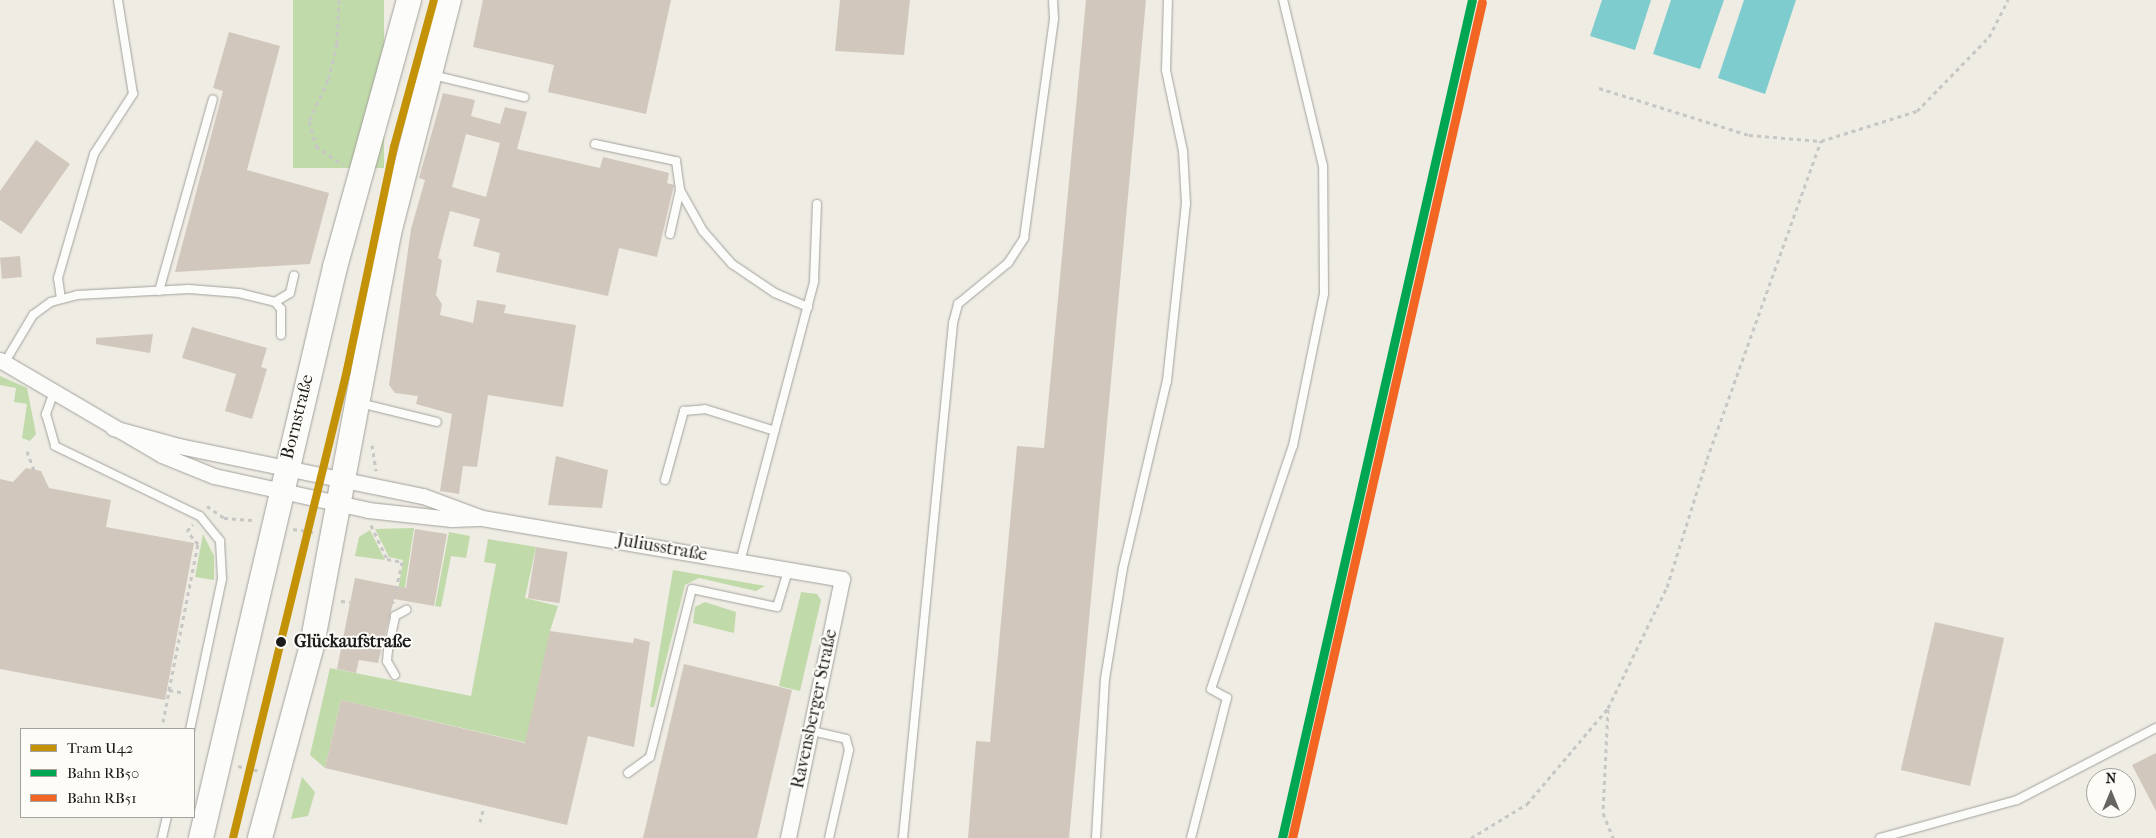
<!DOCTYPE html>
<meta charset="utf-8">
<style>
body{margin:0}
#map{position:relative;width:2156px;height:838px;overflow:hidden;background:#eeece3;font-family:"IM FELL French Canon",serif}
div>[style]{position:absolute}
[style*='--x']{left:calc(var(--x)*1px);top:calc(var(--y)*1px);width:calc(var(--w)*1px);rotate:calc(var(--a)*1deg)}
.green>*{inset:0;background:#c1daaa;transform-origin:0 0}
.water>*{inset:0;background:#7fcccf}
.building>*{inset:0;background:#d2c7bd;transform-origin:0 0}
.path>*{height:3px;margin-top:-1.5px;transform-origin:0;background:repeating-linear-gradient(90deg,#c8c7c5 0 4px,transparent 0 8px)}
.roads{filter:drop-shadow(0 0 1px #a3a19c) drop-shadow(0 0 1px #a3a19c)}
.service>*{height:8px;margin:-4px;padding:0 4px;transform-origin:4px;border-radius:4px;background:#fcfcfb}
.minor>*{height:15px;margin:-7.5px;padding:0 7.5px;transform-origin:7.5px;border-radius:7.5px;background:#fcfcfb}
.primary>*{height:24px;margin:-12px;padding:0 12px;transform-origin:12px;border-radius:12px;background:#fcfcfb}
.rail-1>*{height:9px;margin:-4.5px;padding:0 4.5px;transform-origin:4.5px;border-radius:4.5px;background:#00a651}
.rail-2>*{height:9px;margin:-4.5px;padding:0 4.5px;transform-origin:4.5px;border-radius:4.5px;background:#f26522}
.tram-1>*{height:8px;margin:-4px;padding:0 4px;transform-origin:4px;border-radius:4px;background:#c39207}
.dots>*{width:14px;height:14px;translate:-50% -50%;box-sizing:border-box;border:2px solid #fdfcf7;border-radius:50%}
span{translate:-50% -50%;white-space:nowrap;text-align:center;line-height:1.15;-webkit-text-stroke:4px #fdfcf7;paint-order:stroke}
.street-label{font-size:18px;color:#1c1c1c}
.stop-label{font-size:18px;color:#1c1c1c;font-weight:700}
.left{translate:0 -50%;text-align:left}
.legend{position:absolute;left:20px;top:728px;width:175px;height:90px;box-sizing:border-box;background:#fdfcf7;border:1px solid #a3a29f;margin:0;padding:6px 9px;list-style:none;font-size:15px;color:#1c1c1c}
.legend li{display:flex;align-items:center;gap:10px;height:25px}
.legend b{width:25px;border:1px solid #a3a29f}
.north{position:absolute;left:2086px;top:768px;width:50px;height:50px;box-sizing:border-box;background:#fdfcf7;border:1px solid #a3a29f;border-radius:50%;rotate:0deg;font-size:14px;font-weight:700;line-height:20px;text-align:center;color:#1c1c1c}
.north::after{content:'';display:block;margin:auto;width:18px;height:22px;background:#666562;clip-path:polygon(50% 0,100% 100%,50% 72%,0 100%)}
</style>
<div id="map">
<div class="green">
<i style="left:293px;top:0;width:91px;height:168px"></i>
<i style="clip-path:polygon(0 376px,27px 388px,36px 434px,30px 441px,22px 438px,27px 404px,14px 402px,16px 388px,0 385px)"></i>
<i style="clip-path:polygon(414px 528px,404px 593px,398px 591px,403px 560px,389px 557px,375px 529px)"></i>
<i style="clip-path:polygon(370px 530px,385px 560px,355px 556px,359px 537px)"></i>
<i style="clip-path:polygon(449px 532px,470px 536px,466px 558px,451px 556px,441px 607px,435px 606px)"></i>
<i style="clip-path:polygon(203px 534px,214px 556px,214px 580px,195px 577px)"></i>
<i style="clip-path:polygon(488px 539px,536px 547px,525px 598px,558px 606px,550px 631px,554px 749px,341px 700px,325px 768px,310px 755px,330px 668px,471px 696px,496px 564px,484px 562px)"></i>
<i style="clip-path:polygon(673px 570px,765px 586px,756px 591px,699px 578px,685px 585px,654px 707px,650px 707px)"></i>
<i style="clip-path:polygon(801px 592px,817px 594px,821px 600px,800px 691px,779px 686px)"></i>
<i style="clip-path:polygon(705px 602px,736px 612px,734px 633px,693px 623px,695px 607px)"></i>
<i style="clip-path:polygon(302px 777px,315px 792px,308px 816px,291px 819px)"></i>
</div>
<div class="water">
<i style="clip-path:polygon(1602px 0,1651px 0,1635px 50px,1590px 36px)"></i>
<i style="clip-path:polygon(1671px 0,1724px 0,1700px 69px,1653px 54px)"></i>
<i style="clip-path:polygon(1744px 0,1796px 0,1765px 94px,1718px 78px)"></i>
</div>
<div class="building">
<i style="clip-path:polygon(483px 0,671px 0,646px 114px,548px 92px,554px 65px,473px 47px)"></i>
<i style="clip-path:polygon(840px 0,910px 0,904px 55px,835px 51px)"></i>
<i style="clip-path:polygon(1086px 0,1146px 0,1069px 838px,968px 838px,976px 741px,990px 742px,1017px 446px,1044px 448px)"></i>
<i style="clip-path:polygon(229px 32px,280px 46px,247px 170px,329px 193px,310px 264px,175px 272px,223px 91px,213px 88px)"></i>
<i style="clip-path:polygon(evenodd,443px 93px,475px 100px,471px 116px,500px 124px,505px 107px,527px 112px,517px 149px,600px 168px,603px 157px,637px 165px,669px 173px,667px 183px,674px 185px,657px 257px,619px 248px,608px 296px,496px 272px,500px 253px,473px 246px,480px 219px,450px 211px,438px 258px,442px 260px,436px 295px,442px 304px,440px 315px,473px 323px,477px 300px,506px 305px,504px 313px,576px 325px,563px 407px,488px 395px,477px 467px,463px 466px,459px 494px,440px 491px,452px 414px,416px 404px,418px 396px,395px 393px,389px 385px,411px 229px,425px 180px,419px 178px,443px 93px,466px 134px,500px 143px,486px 197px,452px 187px,466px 134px)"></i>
<i style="clip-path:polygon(36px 140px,70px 164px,21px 234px,0 220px,0 191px)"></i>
<i style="left:20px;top:256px;width:21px;height:20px;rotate:85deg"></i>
<i style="clip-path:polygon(192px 327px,267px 348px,261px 367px,267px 369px,252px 419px,225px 411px,236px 374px,182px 358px)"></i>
<i style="clip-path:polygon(153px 334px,150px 353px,96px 344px,96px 338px)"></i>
<i style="clip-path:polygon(556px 456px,608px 470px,602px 508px,548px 505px)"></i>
<i style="clip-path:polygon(26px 468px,41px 471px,49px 488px,111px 500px,106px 527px,194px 543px,165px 700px,0 669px,0 479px,13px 482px)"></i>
<i style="clip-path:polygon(415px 529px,447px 534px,434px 606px,394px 599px,378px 663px,359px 660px,356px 673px,337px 669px,355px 578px,406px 588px)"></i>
<i style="left:536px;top:547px;width:32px;height:52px;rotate:9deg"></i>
<i style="left:1935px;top:622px;width:71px;height:152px;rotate:13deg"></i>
<i style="clip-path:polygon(550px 631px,633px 643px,634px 638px,650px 642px,634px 747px,588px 736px,567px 825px,325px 768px,341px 700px,525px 743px)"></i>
<i style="clip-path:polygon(684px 664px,792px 690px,757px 838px,643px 838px)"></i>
<i style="clip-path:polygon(2156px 753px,2156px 811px,2132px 765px)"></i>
</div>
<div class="path">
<i style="--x:339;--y:0;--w:44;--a:92.6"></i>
<i style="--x:337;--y:44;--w:37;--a:104"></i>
<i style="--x:328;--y:80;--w:45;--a:114.9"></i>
<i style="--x:309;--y:121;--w:26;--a:74"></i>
<i style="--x:316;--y:146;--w:33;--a:35"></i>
<i style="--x:1599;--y:88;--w:157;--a:17.4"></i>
<i style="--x:1749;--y:135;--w:72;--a:4.8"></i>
<i style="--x:1821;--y:141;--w:101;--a:-17.4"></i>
<i style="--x:1917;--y:111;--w:103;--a:-45.8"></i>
<i style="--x:1989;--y:37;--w:42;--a:-62.8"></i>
<i style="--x:372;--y:445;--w:26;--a:81"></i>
<i style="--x:27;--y:451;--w:20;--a:70"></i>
<i style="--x:207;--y:506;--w:21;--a:35"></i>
<i style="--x:224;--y:518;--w:31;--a:4"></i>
<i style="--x:371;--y:525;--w:38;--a:65"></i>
<i style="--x:387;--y:559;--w:15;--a:11"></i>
<i style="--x:402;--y:562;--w:42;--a:102.4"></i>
<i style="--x:293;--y:529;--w:21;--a:8"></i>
<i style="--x:341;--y:601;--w:9;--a:6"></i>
<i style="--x:169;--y:690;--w:149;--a:-78.8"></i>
<i style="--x:198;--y:544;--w:17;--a:-130"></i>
<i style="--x:187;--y:531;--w:9;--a:-49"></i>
<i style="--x:1608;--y:709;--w:104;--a:92.8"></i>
<i style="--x:1603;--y:813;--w:27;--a:68"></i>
<i style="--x:163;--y:722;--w:33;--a:-79"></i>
<i style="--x:169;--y:690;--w:16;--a:11"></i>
<i style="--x:238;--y:766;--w:22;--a:13"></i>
<i style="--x:480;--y:822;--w:16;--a:-76"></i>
<i style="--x:1471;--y:838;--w:66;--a:-31.3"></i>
<i style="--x:1527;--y:804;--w:126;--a:-49.8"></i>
<i style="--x:1608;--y:708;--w:135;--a:-64"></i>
<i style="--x:1667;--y:587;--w:134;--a:-72.6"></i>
<i style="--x:1707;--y:459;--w:338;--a:-70.3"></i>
</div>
<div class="roads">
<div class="service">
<i style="--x:433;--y:75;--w:94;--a:13.6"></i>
<i style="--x:595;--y:144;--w:83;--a:11.9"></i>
<i style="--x:676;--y:161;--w:29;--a:82"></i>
<i style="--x:680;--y:190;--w:47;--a:60.7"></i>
<i style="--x:703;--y:231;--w:44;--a:48.7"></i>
<i style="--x:732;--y:264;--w:52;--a:34"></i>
<i style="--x:775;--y:293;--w:36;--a:23"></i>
<i style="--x:670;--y:234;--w:45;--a:-77.2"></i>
<i style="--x:159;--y:291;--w:199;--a:-74.3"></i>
<i style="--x:61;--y:299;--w:21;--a:-98"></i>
<i style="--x:58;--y:278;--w:129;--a:-73.8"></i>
<i style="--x:94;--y:154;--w:72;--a:-57"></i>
<i style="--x:133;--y:94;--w:95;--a:-99.1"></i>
<i style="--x:275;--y:302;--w:17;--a:-31"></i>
<i style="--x:290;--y:293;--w:18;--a:-77"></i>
<i style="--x:5;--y:362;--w:55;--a:-59.2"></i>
<i style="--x:33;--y:315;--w:22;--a:-36"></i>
<i style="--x:51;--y:302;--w:27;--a:-15"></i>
<i style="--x:77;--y:295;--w:112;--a:-3.1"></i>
<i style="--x:189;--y:289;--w:50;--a:4.6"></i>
<i style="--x:239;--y:293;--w:37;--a:14"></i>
<i style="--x:275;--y:302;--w:9;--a:49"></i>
<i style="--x:281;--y:309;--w:26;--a:90"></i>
<i style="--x:55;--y:389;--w:27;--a:110"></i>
<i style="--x:46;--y:414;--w:33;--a:74"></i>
<i style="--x:55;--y:446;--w:161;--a:25.8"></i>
<i style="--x:200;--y:516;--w:32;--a:51"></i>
<i style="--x:220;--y:541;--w:38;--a:87"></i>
<i style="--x:222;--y:579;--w:153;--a:102"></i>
<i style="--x:360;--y:403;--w:79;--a:13.9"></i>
<i style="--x:665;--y:480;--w:72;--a:-74.6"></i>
<i style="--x:684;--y:411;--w:21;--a:-5"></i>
<i style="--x:705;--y:409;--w:73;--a:17.4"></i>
<i style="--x:740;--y:562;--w:291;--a:-75.2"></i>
<i style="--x:814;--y:281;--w:77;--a:-87.8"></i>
<i style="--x:395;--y:675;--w:16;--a:-120"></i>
<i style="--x:387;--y:661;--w:11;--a:-85"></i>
<i style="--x:388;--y:650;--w:35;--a:-78"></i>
<i style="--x:395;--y:616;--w:13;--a:-29"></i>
<i style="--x:812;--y:731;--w:35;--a:13"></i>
<i style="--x:846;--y:739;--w:11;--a:75"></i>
<i style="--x:849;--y:750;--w:90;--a:102.8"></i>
<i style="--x:628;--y:773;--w:27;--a:-36"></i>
<i style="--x:650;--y:757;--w:173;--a:-76"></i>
<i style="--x:692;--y:589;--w:87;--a:12"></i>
<i style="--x:777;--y:607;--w:39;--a:-73"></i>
<i style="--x:162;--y:838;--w:22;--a:-77"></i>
<i style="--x:903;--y:838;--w:517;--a:-84.45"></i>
<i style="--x:953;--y:323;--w:20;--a:-75"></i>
<i style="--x:958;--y:304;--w:65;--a:-39.4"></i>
<i style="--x:1008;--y:263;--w:30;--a:-57"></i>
<i style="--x:1024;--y:238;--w:221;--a:-82.2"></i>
<i style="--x:1054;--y:19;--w:19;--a:-93"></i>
<i style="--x:1096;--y:838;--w:159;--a:-86.8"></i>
<i style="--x:1105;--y:679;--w:112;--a:-80.8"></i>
<i style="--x:1123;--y:568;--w:192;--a:-76.8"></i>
<i style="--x:1167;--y:381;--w:178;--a:-83.9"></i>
<i style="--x:1186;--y:204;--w:53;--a:-93.2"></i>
<i style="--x:1183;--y:151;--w:83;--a:-101.9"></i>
<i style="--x:1166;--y:70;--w:70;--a:-88.4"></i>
<i style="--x:1191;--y:838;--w:145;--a:-75.6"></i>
<i style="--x:1227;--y:698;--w:18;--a:-151"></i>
<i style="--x:1211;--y:689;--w:256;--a:-71.4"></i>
<i style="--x:1293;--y:446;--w:155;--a:-78.5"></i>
<i style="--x:1324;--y:294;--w:128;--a:-90.4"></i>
<i style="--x:1323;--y:166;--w:171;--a:-103.5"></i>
<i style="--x:1880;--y:838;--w:142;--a:-15.5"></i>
<i style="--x:2017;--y:800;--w:157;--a:-27.4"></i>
</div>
<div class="minor">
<i style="--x:0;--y:360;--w:188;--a:30.4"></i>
<i style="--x:162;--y:455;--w:56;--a:22"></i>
<i style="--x:214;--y:476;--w:158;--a:12.4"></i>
<i style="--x:368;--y:510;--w:84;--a:6.1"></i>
<i style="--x:452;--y:519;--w:26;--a:-2"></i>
<i style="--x:113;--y:428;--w:68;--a:15.3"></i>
<i style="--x:179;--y:446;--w:249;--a:11.6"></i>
<i style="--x:423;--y:496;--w:63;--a:20.4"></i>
<i style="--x:482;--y:518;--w:365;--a:9.6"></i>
<i style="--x:842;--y:579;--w:265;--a:101.8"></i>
</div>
<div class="primary">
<i style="--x:201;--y:838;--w:587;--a:-76.79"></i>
<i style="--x:335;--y:267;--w:277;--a:-74.5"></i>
<i style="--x:260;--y:838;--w:200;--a:-74.9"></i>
<i style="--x:312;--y:645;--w:419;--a:-79.4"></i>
<i style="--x:389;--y:233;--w:241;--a:-75.6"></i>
</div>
</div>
<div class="rail-1">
<i style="--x:1282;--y:838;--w:859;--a:-77.23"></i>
</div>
<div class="rail-2">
<i style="--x:1292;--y:838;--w:857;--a:-77.2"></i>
</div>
<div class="tram-1">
<i style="--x:233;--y:838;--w:482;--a:-76.3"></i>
<i style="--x:347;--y:370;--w:228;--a:-78.1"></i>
<i style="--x:394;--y:147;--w:152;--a:-74.8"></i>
</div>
<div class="dots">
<i style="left:281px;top:642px;background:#1c1c1c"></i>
</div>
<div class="street-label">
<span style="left:298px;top:417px;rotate:-76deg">Bornstraße</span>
<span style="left:662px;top:548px;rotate:10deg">Juliusstraße</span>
<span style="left:815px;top:709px;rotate:-78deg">Ravensberger Straße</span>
</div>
<div class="stop-label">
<span class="left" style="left:294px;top:642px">Glückaufstraße</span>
</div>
<ul class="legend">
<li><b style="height:6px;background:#c39207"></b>Tram U42</li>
<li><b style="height:6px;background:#00a651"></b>Bahn RB50</li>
<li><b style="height:6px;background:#f26522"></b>Bahn RB51</li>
</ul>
<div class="north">N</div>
</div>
